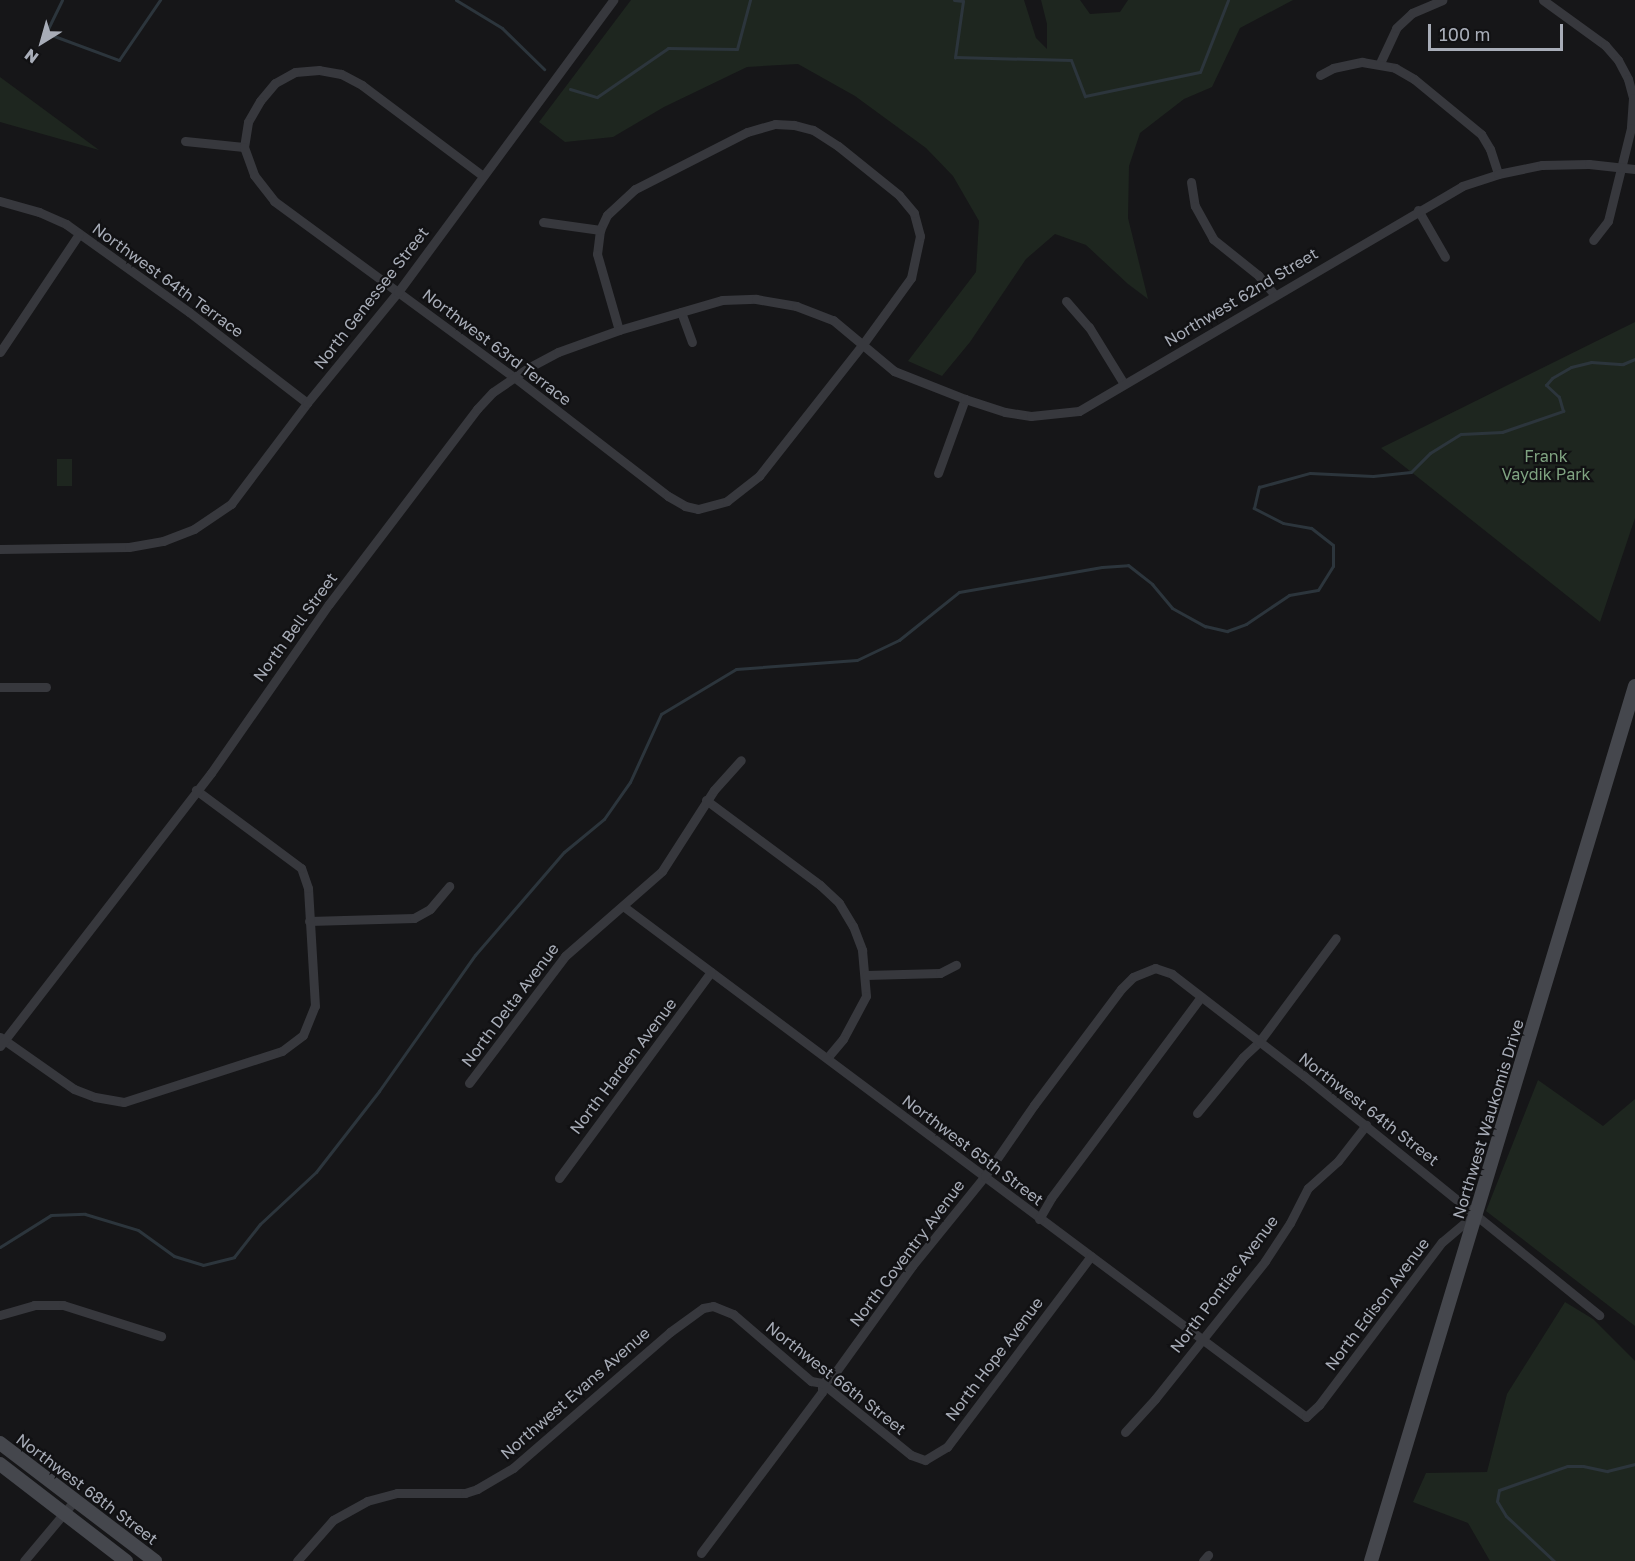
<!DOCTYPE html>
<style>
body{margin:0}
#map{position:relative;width:1635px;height:1561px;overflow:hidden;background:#161618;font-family:"Golos Text",sans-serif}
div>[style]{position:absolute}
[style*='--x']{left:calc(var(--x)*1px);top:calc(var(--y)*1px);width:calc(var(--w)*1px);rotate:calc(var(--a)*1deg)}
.green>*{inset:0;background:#1e261f;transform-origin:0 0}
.stream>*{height:3px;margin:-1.5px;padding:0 1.5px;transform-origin:1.5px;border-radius:1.5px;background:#2c353c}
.street>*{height:9px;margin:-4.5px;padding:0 4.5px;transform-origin:4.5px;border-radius:4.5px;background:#37383d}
.secondary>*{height:14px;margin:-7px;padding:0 7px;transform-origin:7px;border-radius:7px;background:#45474d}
span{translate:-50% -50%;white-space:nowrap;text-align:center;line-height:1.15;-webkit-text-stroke:4.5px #111113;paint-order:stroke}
.street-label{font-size:16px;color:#a8adb8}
.park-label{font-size:16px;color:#7fa381}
.north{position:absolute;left:12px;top:12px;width:60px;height:60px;-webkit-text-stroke:4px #111113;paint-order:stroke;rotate:217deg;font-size:16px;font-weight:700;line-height:24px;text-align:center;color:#a8adb8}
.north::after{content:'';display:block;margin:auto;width:21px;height:27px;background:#a8adb8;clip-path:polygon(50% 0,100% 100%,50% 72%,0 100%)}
.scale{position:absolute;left:1428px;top:24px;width:135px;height:27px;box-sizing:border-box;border:3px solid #a8adb8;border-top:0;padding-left:8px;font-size:18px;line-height:21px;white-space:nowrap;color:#a8adb8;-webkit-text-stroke:4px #111113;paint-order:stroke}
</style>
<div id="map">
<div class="green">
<i style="clip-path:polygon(631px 0,1024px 0,1036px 38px,1047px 49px,1047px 24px,1041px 0,1080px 0,1090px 14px,1120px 12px,1128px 0,1293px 0,1240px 28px,1212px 87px,1184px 99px,1140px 133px,1129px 166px,1128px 218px,1148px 299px,1128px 284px,1086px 245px,1055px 234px,1026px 259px,970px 342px,942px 376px,908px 361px,976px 272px,979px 221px,953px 176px,926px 148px,855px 96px,798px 64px,747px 67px,664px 107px,613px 137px,565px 142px,539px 122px)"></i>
<i style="clip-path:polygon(0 77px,99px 150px,0 122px)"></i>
<i style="clip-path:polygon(1635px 322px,1635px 518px,1600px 622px,1381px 448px)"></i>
<i style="left:57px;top:459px;width:15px;height:27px"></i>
<i style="clip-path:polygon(1538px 1080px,1603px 1126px,1635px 1099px,1635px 1326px,1486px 1211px)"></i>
<i style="clip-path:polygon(1565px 1302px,1593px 1319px,1635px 1361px,1635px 1561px,1490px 1561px,1468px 1523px,1413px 1502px,1426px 1473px,1487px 1472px,1507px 1394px)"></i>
</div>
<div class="stream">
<i style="--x:62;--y:0;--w:37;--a:116"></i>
<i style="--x:46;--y:33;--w:78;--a:20.3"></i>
<i style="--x:119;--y:60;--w:73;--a:-55.7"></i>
<i style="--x:456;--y:0;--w:54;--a:31.3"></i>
<i style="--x:502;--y:28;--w:59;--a:44.3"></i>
<i style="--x:954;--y:0;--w:9;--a:6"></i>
<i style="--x:963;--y:1;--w:57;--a:98.1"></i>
<i style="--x:955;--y:57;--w:116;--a:1.5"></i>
<i style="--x:1071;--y:60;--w:39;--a:69"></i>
<i style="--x:1085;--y:96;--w:117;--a:-11.8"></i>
<i style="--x:1200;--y:72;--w:77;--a:-68.7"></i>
<i style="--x:570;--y:89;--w:28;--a:17"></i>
<i style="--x:597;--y:97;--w:86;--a:-34.6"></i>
<i style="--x:668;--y:48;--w:69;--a:0.8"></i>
<i style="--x:737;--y:49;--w:51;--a:-75.1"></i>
<i style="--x:0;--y:1247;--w:60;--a:-32.1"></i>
<i style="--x:51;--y:1215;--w:34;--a:-2"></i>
<i style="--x:85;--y:1214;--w:55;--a:16.8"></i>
<i style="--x:138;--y:1230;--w:44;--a:35.8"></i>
<i style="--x:174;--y:1256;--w:30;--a:17"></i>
<i style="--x:203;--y:1265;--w:32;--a:-14"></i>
<i style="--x:234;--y:1257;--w:42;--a:-51.8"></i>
<i style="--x:260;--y:1224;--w:76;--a:-42.9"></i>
<i style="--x:316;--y:1172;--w:103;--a:-52.1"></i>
<i style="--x:379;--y:1091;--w:166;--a:-54.8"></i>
<i style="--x:475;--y:955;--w:136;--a:-49.2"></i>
<i style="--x:564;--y:852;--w:52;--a:-39.5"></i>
<i style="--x:604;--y:819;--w:45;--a:-54.9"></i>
<i style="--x:630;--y:782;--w:75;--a:-65.5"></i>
<i style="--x:661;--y:714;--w:87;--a:-31"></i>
<i style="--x:736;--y:669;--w:121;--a:-4.3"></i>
<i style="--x:857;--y:660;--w:47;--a:-25.5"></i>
<i style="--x:899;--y:640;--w:77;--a:-38.7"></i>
<i style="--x:959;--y:592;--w:145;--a:-9.9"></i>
<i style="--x:1102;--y:567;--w:26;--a:-4"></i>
<i style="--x:1128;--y:565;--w:31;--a:38"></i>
<i style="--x:1152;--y:584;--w:31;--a:50"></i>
<i style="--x:1172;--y:608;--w:38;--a:29"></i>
<i style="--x:1205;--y:626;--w:23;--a:13"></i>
<i style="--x:1227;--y:631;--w:20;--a:-20"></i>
<i style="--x:1246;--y:624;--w:52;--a:-34"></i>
<i style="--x:1289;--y:595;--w:29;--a:-10"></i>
<i style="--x:1318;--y:590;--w:28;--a:-58"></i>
<i style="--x:1333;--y:566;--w:21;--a:-90"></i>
<i style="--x:1333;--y:545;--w:28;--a:-142"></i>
<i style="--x:1311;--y:528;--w:28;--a:-170"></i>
<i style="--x:1283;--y:523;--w:33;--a:-153"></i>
<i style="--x:1254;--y:508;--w:22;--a:-77"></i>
<i style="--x:1259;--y:487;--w:53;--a:-15.4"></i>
<i style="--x:1310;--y:473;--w:63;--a:2.7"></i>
<i style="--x:1373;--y:476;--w:38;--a:-6"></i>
<i style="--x:1411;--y:472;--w:27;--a:-45"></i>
<i style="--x:1430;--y:453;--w:36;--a:-32"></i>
<i style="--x:1461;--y:434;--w:41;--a:-2.8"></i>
<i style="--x:1502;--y:432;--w:65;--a:-19"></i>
<i style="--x:1563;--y:411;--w:15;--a:-106"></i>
<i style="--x:1559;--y:397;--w:18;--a:-137"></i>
<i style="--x:1546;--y:385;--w:9;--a:-49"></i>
<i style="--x:1552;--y:378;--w:22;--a:-30"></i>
<i style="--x:1571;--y:367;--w:21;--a:-14"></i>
<i style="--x:1591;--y:362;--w:32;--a:4"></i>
<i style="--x:1623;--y:364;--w:13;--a:-23"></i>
<i style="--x:1554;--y:1561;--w:66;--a:-136.8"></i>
<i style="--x:1506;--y:1516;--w:17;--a:-121"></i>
<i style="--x:1497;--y:1501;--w:11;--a:-80"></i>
<i style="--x:1499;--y:1490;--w:72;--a:-19.4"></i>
<i style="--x:1567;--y:1466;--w:16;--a:0"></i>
<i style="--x:1583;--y:1466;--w:25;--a:12"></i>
<i style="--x:1607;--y:1471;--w:29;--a:-14"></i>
</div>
<div class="street">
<i style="--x:1543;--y:0;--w:77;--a:36"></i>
<i style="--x:1605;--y:45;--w:20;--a:49"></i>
<i style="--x:1618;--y:60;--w:21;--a:62"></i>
<i style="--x:1628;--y:79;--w:20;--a:75"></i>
<i style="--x:1633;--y:98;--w:30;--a:94"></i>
<i style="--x:1631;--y:128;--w:96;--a:103.9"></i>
<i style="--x:1608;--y:221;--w:24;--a:128"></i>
<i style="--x:1380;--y:63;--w:38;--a:-65"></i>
<i style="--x:1396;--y:28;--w:22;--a:-43"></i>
<i style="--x:1412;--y:13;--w:33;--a:-23"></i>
<i style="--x:1320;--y:75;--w:15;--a:-28"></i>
<i style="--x:1333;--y:68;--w:30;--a:-12"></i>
<i style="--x:1362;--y:62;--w:34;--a:10"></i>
<i style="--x:1395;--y:68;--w:22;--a:30"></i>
<i style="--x:1414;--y:79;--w:87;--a:39.4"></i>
<i style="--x:1481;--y:134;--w:17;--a:59"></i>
<i style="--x:1490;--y:149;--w:26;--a:72"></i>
<i style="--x:185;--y:141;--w:59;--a:5.8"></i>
<i style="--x:483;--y:176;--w:151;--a:-143.1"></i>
<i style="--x:362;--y:85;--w:24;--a:-152"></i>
<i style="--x:341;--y:74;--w:22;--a:-170"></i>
<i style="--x:319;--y:70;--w:24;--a:175"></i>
<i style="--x:295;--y:72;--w:23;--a:151"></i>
<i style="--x:275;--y:83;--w:23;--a:130"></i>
<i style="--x:260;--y:101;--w:24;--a:120"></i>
<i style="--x:248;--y:122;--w:25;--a:99"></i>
<i style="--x:244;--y:147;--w:30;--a:70"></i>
<i style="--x:254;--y:175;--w:33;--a:52"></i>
<i style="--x:274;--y:201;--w:298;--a:36.3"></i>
<i style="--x:514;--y:377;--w:195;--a:37.7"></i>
<i style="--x:668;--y:496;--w:20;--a:30"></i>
<i style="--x:685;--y:506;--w:13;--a:13"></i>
<i style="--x:698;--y:509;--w:30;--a:-15"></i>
<i style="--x:727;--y:501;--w:41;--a:-38"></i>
<i style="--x:759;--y:476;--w:168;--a:-51.8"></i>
<i style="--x:863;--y:344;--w:82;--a:-54"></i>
<i style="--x:911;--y:278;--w:43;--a:-77.9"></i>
<i style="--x:920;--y:236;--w:24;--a:-105"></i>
<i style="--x:914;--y:213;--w:23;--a:-130"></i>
<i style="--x:899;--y:195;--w:78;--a:-141.2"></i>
<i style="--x:838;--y:146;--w:30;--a:-147"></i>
<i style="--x:813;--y:130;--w:20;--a:-165"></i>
<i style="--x:794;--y:125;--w:19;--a:-177"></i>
<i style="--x:775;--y:124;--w:29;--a:164"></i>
<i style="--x:747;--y:132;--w:126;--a:153"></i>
<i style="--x:635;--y:189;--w:38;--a:137"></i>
<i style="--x:607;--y:215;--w:17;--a:115"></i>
<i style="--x:600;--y:230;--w:24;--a:97"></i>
<i style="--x:597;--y:254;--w:79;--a:73.9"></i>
<i style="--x:1191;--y:182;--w:24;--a:81"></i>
<i style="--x:1195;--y:206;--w:38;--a:61"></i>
<i style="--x:1213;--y:239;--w:58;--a:38.7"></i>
<i style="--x:1258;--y:275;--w:25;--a:50"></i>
<i style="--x:0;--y:201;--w:41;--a:15.8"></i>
<i style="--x:39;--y:212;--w:30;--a:24"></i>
<i style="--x:66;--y:224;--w:151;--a:35.6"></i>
<i style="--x:189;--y:312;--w:149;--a:37.6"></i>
<i style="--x:1418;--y:210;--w:54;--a:60.1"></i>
<i style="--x:543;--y:222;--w:58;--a:8"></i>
<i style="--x:1066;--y:301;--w:35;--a:49"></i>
<i style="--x:1089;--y:327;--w:67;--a:58.4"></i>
<i style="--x:681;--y:312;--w:32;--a:70"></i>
<i style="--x:0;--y:352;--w:142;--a:-56.2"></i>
<i style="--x:938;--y:473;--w:79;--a:-70"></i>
<i style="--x:0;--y:549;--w:129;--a:-0.9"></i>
<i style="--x:129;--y:547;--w:35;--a:-10"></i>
<i style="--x:163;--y:541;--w:33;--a:-21"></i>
<i style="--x:194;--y:529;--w:45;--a:-34"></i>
<i style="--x:231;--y:504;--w:126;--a:-53"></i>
<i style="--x:307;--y:403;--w:144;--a:-50.7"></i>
<i style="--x:398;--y:292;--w:363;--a:-53.6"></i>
<i style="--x:0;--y:687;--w:46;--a:0"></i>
<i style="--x:706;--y:800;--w:142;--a:36.7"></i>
<i style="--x:820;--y:885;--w:26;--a:43"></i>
<i style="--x:839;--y:903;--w:27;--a:59"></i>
<i style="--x:853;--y:926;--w:26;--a:69"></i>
<i style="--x:862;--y:950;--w:46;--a:85"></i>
<i style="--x:866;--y:996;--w:49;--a:118.1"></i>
<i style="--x:843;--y:1039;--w:25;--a:130"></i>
<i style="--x:623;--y:906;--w:853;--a:36.8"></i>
<i style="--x:1306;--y:1417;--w:18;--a:-43"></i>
<i style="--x:1319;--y:1405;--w:204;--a:-53"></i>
<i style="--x:1442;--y:1242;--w:42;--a:-40.2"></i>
<i style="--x:309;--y:921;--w:105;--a:-1.6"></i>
<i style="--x:414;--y:918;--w:18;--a:-29"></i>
<i style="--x:430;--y:909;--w:30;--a:-50"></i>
<i style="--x:866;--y:975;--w:74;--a:-1.5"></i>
<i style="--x:940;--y:973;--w:18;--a:-27"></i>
<i style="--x:0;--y:1037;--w:90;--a:35.1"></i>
<i style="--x:74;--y:1089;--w:22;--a:21"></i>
<i style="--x:95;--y:1097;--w:29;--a:10"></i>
<i style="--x:124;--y:1102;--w:166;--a:-17.9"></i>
<i style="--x:282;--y:1051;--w:26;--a:-37"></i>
<i style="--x:303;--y:1035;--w:31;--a:-68"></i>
<i style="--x:315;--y:1006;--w:118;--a:-93.4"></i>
<i style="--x:308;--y:888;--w:21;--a:-109"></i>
<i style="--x:301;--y:868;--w:131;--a:-143.4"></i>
<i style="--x:0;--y:1046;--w:345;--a:-52.3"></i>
<i style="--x:211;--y:773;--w:206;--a:-55.1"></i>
<i style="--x:329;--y:604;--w:245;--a:-52.8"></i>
<i style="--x:477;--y:409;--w:23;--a:-47"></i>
<i style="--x:493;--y:392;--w:42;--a:-34.4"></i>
<i style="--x:528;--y:368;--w:34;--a:-28"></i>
<i style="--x:558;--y:352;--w:65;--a:-19.8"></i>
<i style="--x:619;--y:330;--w:107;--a:-16.2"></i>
<i style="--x:722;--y:300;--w:34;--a:-2"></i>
<i style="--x:756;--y:299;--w:41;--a:9.9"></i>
<i style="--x:796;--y:306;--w:40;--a:21"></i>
<i style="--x:833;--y:320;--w:80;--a:39.9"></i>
<i style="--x:894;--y:371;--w:76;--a:21.5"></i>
<i style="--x:965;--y:399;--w:42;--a:18"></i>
<i style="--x:1005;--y:412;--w:26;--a:9"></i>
<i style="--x:1031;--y:416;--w:48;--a:-5.9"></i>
<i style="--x:1079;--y:411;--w:444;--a:-30.4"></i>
<i style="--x:1462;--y:186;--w:38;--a:-18"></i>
<i style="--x:1498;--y:174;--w:45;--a:-11.6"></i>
<i style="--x:1542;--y:165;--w:47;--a:-1.2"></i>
<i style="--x:1589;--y:164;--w:46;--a:6.2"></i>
<i style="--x:469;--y:1083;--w:159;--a:-52.9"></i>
<i style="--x:565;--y:956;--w:129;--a:-41.2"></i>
<i style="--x:662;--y:871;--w:96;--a:-57.3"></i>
<i style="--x:714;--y:790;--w:40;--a:-48"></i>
<i style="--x:1197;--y:1113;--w:72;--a:-50.6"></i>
<i style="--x:1243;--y:1057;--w:22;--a:-43"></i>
<i style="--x:1259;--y:1042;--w:129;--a:-53.5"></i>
<i style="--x:559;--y:1178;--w:256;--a:-53.6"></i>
<i style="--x:1039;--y:1219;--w:24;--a:-60"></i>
<i style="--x:1051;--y:1198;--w:251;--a:-53.3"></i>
<i style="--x:0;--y:1315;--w:35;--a:-16"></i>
<i style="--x:34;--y:1305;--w:29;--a:0"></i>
<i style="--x:63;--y:1305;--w:103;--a:17.6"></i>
<i style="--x:1125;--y:1432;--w:45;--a:-47.7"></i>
<i style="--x:1155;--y:1399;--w:176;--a:-51.4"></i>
<i style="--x:1265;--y:1261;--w:45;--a:-56.7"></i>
<i style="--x:1290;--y:1223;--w:39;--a:-63"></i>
<i style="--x:1308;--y:1188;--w:40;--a:-42"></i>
<i style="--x:1338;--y:1161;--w:46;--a:-52.1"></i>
<i style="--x:701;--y:1553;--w:201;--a:-53.1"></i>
<i style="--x:822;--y:1392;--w:9;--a:-90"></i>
<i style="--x:822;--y:1383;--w:12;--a:-31"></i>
<i style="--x:832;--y:1377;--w:137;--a:-54.2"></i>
<i style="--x:912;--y:1266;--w:116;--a:-51"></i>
<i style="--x:985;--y:1176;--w:86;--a:-55.4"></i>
<i style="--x:1034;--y:1105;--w:145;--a:-53.1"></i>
<i style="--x:1121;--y:989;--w:17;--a:-45"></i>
<i style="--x:1133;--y:977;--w:24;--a:-22"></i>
<i style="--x:1155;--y:968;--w:18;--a:19"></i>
<i style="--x:1172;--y:974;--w:167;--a:37.7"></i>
<i style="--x:1304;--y:1076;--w:380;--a:39"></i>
<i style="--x:24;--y:1561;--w:80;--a:-50.1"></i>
<i style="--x:297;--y:1561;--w:55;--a:-48.7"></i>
<i style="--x:333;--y:1520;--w:39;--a:-29"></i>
<i style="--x:367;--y:1501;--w:31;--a:-15"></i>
<i style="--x:397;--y:1493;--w:68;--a:0"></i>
<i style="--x:465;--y:1493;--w:13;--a:-18"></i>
<i style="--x:477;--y:1489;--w:42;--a:-30.3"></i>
<i style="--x:513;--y:1468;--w:208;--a:-40.9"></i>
<i style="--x:670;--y:1332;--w:41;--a:-36"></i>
<i style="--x:703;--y:1308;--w:10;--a:-11"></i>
<i style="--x:713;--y:1306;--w:22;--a:22"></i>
<i style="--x:733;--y:1314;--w:103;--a:40.7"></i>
<i style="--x:811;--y:1381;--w:11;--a:10"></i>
<i style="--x:822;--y:1383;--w:114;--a:39"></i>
<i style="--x:911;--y:1455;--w:15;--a:20"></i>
<i style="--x:925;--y:1460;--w:26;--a:-31"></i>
<i style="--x:947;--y:1447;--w:239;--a:-53"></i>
<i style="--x:1203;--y:1561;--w:8;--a:-50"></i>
</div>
<div class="secondary">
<i style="--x:0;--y:1443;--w:195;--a:37.3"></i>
<i style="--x:0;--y:1464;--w:159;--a:37.6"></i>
<i style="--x:1371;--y:1561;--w:914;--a:-73.21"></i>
</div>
<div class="street-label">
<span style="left:168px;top:280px;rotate:36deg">Northwest 64th Terrace</span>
<span style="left:1241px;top:297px;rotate:-31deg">Northwest 62nd Street</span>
<span style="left:371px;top:298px;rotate:-52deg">North Genessee Street</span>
<span style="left:497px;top:347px;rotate:37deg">Northwest 63rd Terrace</span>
<span style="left:295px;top:627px;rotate:-54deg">North Bell Street</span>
<span style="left:510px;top:1005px;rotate:-53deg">North Delta Avenue</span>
<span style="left:623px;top:1066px;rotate:-53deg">North Harden Avenue</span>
<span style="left:1369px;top:1109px;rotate:38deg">Northwest 64th Street</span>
<span style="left:1488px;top:1119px;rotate:-73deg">Northwest Waukomis Drive</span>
<span style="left:973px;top:1150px;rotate:37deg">Northwest 65th Street</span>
<span style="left:907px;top:1253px;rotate:-53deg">North Coventry Avenue</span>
<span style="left:1224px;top:1284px;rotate:-53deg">North Pontiac Avenue</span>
<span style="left:1377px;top:1304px;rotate:-53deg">North Edison Avenue</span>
<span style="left:994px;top:1359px;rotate:-53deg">North Hope Avenue</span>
<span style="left:836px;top:1378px;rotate:38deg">Northwest 66th Street</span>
<span style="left:575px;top:1393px;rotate:-41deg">Northwest Evans Avenue</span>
<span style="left:87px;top:1489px;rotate:37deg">Northwest 68th Street</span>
</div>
<div class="park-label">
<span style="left:1546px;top:465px">Frank<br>Vaydik Park</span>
</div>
<div class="north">N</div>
<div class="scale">100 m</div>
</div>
